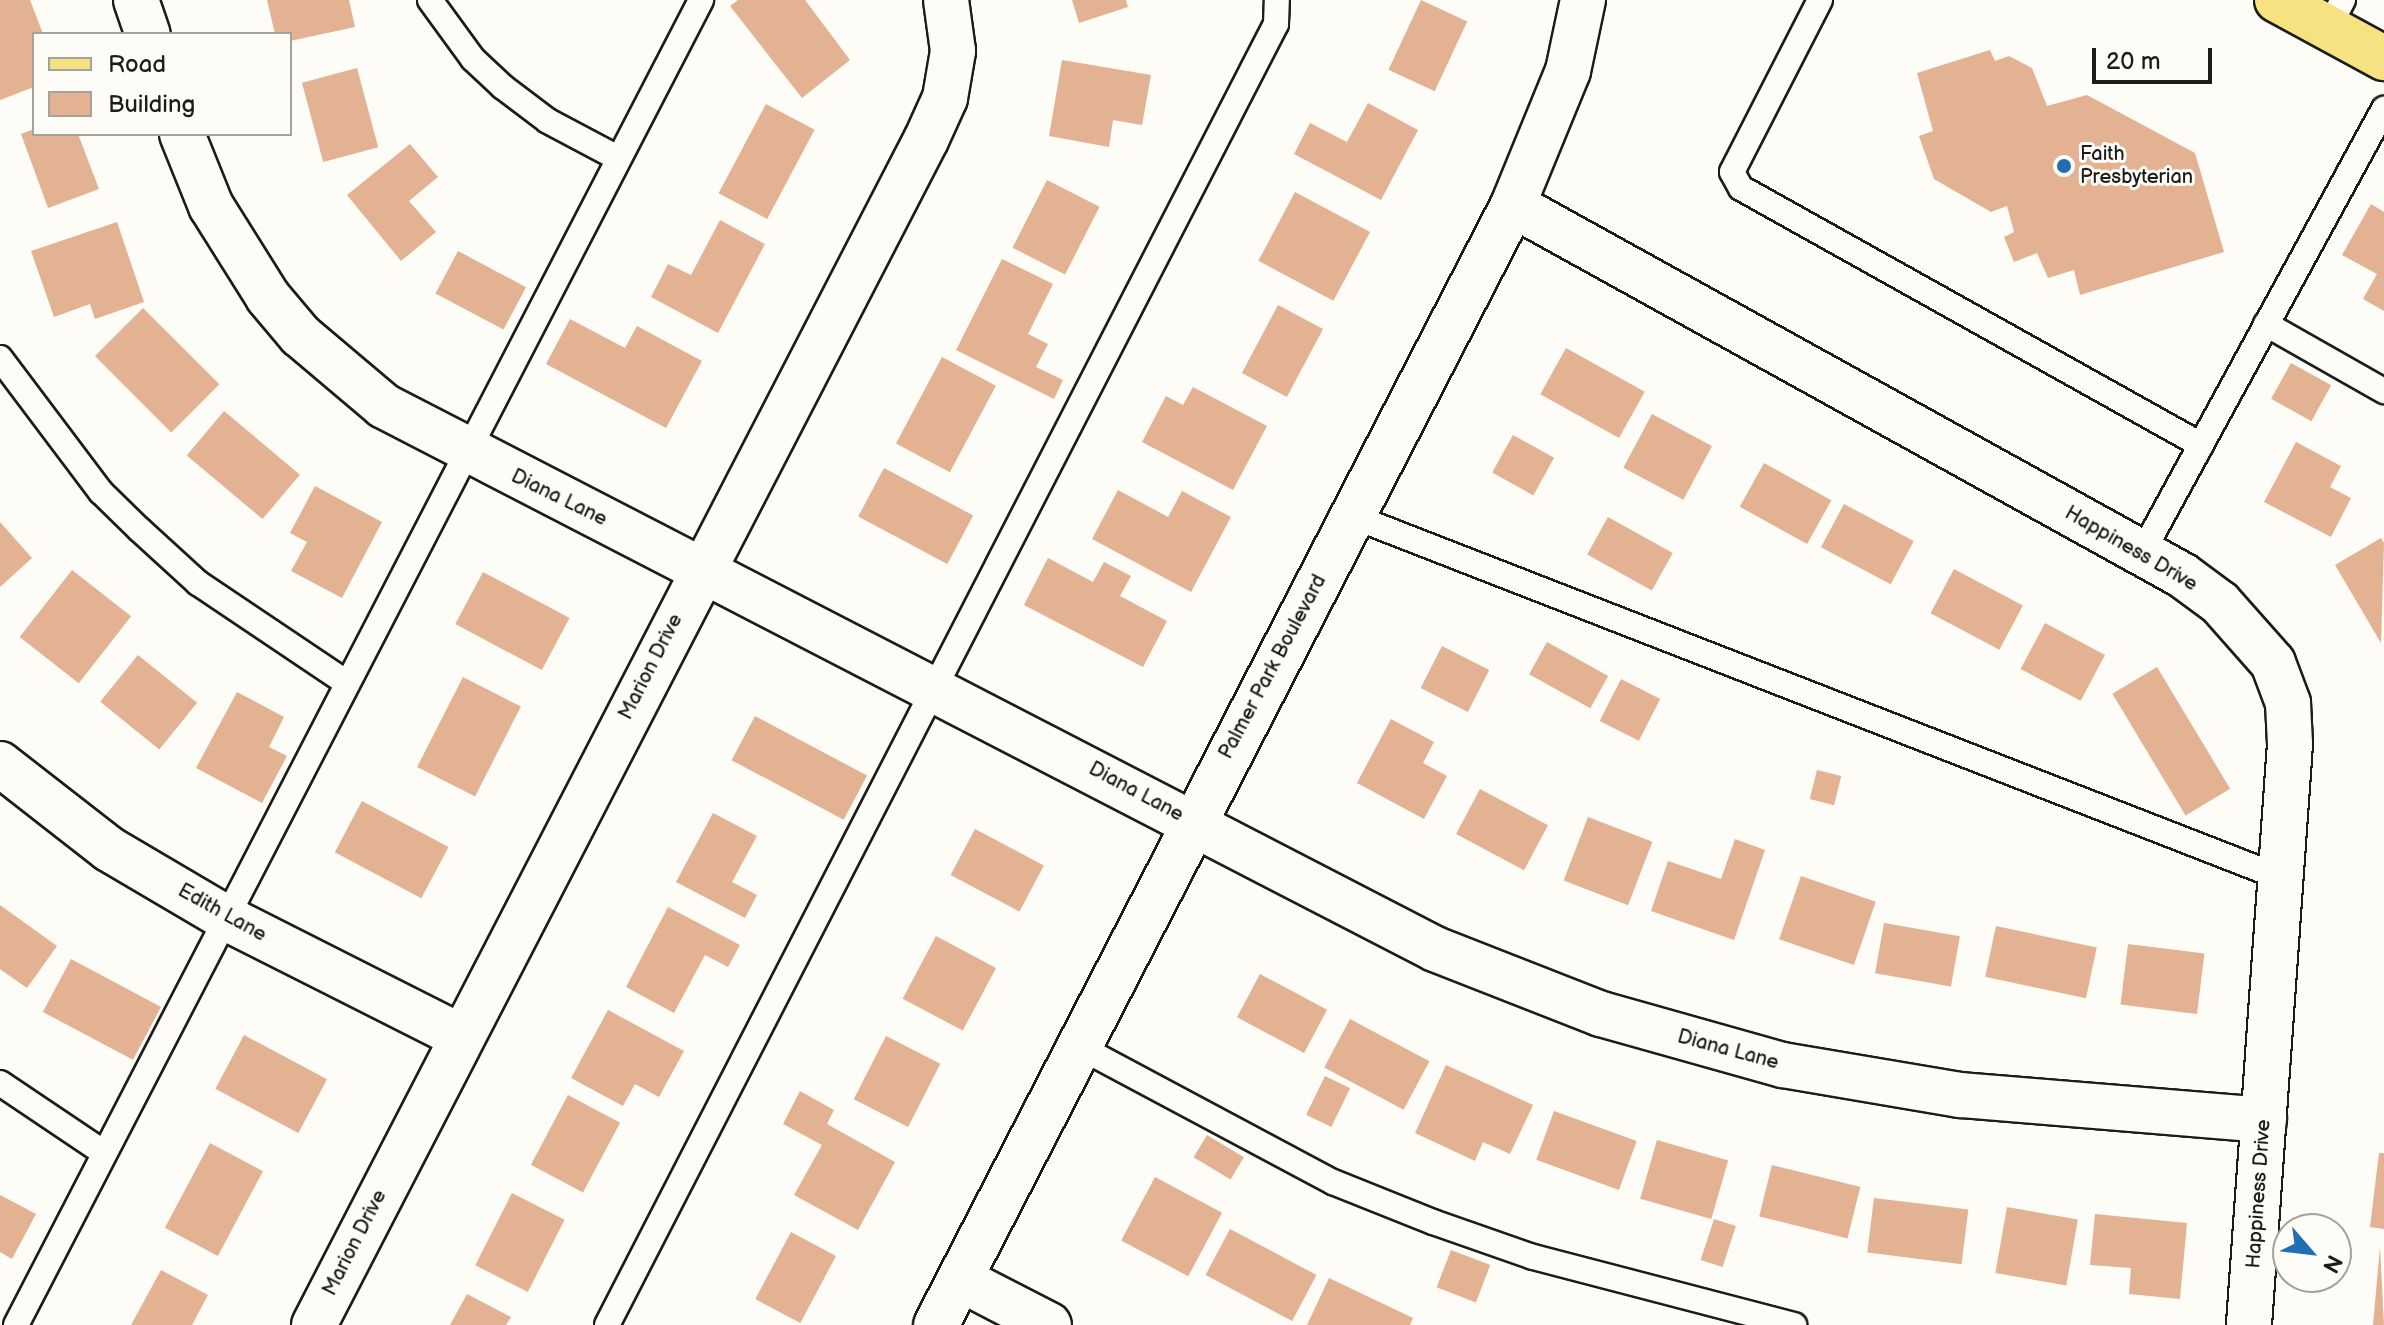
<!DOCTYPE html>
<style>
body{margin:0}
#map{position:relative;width:2384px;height:1325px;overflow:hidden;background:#fdfcf7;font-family:"Balsamiq Sans",sans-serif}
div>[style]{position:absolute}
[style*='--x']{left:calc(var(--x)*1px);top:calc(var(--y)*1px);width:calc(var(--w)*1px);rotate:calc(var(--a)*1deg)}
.building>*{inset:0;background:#e2b293;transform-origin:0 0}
.roads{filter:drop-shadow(2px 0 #1c1c1c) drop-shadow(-2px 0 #1c1c1c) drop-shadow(0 2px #1c1c1c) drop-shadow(0 -2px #1c1c1c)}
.lane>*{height:24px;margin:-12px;padding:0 12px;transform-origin:12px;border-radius:12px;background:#fdfcf7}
.street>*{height:44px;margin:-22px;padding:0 22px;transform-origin:22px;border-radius:22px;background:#fdfcf7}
.secondary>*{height:44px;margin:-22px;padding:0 22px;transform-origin:22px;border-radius:22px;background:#fdfcf7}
.primary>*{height:44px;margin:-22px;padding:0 22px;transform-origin:22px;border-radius:22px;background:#f6e281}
.dots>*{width:22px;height:22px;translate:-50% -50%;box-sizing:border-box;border:4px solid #fdfcf7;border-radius:50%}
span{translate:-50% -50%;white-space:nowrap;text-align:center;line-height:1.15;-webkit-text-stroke:6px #fdfcf7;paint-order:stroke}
.poi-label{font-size:20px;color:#1c1c1c}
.left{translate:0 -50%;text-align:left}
.street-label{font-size:20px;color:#1c1c1c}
.legend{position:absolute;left:32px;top:32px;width:260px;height:104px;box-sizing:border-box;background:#fdfcf7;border:2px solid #a3a29f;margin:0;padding:10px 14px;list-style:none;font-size:24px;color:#1c1c1c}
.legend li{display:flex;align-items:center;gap:16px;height:40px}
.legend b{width:40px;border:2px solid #a3a29f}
.north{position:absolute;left:2272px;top:1213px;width:80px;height:80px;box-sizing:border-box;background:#fdfcf7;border:2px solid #a3a29f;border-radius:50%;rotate:118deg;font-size:22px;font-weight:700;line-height:32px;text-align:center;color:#1c1c1c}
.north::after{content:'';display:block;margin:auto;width:28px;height:36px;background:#1f6fb2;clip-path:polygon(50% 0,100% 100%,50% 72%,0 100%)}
.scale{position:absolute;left:2092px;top:48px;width:120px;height:36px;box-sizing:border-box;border:4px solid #1c1c1c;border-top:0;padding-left:10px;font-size:24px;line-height:28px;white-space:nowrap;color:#1c1c1c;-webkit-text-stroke:6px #fdfcf7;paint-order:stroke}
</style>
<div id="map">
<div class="building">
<i style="clip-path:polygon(0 0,30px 0,43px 34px,34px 34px,34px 87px,0 100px)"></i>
<i style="clip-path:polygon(267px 0,349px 0,355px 27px,290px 41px,290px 34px,275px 34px)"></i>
<i style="clip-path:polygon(738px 0,805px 0,850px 60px,802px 98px,730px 6px)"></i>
<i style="clip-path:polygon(1072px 0,1126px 0,1128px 7px,1079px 23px)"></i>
<i style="left:1421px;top:0;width:51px;height:77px;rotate:25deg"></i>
<i style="clip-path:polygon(1990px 50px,1995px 61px,2009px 56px,2032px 68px,2047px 106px,2087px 95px,2195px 153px,2224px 252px,2080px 295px,2074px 270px,2048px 278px,2037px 253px,2014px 262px,2004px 237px,2014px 232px,2007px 206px,1991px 212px,1934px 179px,1919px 136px,1933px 131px,1917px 73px)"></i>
<i style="clip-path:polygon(1062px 60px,1151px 75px,1142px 125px,1113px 120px,1109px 147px,1049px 136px)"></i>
<i style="left:357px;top:68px;width:82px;height:57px;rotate:75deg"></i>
<i style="clip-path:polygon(1368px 103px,1418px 130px,1381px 200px,1294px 154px,1310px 123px,1347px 142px)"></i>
<i style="left:766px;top:104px;width:55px;height:101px;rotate:28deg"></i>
<i style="clip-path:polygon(34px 129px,78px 134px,99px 189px,48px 208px,21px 134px)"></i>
<i style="clip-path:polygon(410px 144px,438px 177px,409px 201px,436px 232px,401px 261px,347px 195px)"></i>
<i style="left:1047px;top:180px;width:59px;height:76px;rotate:27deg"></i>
<i style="left:1295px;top:192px;width:85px;height:78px;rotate:28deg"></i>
<i style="clip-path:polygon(2371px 204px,2384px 212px,2384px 311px,2363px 299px,2377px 274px,2342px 255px)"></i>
<i style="clip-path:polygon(720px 220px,765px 244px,718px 333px,651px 297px,668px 264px,691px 275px)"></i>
<i style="clip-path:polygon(117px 222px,144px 302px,95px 319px,90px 304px,54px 317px,31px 251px)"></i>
<i style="left:458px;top:251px;width:77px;height:48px;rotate:28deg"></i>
<i style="clip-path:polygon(1002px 259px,1053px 284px,1028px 334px,1048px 344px,1036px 367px,1063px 380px,1054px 399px,956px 350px)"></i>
<i style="left:1278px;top:305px;width:51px;height:77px;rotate:28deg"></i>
<i style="left:143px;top:308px;width:108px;height:68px;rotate:45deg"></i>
<i style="clip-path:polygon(570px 319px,625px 348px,637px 326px,702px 361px,666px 428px,546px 364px)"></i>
<i style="left:1566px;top:348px;width:90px;height:53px;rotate:29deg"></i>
<i style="left:942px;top:357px;width:61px;height:98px;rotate:28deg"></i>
<i style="left:2291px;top:363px;width:46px;height:41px;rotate:29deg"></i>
<i style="clip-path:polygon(1193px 387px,1267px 426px,1233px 490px,1142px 442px,1166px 396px,1183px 405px)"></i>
<i style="left:224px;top:411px;width:99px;height:58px;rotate:40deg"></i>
<i style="left:1652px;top:414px;width:68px;height:61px;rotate:28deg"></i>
<i style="left:1513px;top:435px;width:47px;height:43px;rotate:29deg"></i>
<i style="clip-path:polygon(2296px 442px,2341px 466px,2330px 487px,2351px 498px,2331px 537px,2264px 502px)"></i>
<i style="left:1764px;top:463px;width:77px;height:50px;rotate:29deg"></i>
<i style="left:884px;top:468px;width:101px;height:55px;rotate:28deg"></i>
<i style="clip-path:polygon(315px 486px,382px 522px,342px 598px,291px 571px,307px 542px,290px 533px)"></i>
<i style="clip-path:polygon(1118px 490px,1168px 517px,1182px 491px,1231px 517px,1191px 592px,1092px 539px)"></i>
<i style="left:1844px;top:504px;width:79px;height:49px;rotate:28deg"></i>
<i style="left:1608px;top:517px;width:74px;height:43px;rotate:29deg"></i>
<i style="clip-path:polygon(0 522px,32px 558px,0 587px)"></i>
<i style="clip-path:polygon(2381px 538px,2384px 543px,2381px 643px,2335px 565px)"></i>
<i style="clip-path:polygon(1048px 558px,1093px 582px,1104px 562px,1131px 576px,1120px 596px,1167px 621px,1143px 667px,1024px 605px)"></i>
<i style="left:1954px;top:569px;width:78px;height:50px;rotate:28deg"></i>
<i style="left:72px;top:570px;width:75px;height:85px;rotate:38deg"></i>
<i style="left:483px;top:572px;width:98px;height:59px;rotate:28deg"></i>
<i style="left:2045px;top:623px;width:68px;height:52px;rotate:28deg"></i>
<i style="left:1547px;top:642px;width:70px;height:37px;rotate:29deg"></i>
<i style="left:1442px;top:646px;width:53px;height:47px;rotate:27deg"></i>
<i style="left:138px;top:655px;width:76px;height:60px;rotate:39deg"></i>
<i style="left:2157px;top:667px;width:142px;height:52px;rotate:59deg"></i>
<i style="left:463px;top:677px;width:65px;height:101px;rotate:27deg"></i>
<i style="left:1621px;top:679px;width:44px;height:47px;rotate:27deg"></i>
<i style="clip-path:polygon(237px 692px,284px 717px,269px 747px,287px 756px,262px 803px,196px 768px)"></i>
<i style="left:755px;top:716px;width:127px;height:50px;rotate:28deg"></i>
<i style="clip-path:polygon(1391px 719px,1434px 742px,1423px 763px,1447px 776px,1424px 819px,1357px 783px)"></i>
<i style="left:1817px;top:770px;width:25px;height:30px;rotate:14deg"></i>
<i style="left:1480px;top:789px;width:77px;height:51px;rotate:28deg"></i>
<i style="left:362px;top:801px;width:98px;height:58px;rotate:28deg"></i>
<i style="clip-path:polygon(713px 813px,757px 836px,732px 882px,757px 895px,745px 918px,676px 882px)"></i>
<i style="left:1588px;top:817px;width:69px;height:68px;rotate:21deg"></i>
<i style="left:975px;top:829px;width:78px;height:52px;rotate:28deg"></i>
<i style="clip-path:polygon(1735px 839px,1765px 850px,1734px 940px,1651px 911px,1668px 861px,1721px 879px)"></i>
<i style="left:1801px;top:876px;width:79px;height:67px;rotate:19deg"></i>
<i style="clip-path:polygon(0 905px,57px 946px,27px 988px,0 969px)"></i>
<i style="clip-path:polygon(668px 907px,740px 945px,728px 967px,705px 955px,674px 1013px,626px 987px)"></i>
<i style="left:1884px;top:923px;width:77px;height:51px;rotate:10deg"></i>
<i style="left:1996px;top:926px;width:103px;height:52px;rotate:12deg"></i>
<i style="left:936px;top:936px;width:68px;height:71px;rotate:28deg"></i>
<i style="left:2128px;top:944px;width:77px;height:61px;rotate:7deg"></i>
<i style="left:71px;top:959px;width:102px;height:60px;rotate:28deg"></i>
<i style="left:1260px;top:974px;width:76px;height:49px;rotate:28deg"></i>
<i style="clip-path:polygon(608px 1010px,684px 1051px,659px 1097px,635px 1084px,623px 1106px,571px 1078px)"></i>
<i style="left:1350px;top:1019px;width:90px;height:55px;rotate:28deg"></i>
<i style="left:244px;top:1035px;width:94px;height:61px;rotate:28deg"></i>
<i style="left:886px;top:1036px;width:61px;height:71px;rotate:27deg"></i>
<i style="clip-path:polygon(1446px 1065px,1533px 1105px,1510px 1154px,1483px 1142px,1475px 1161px,1415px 1133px)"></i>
<i style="left:1325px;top:1076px;width:28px;height:43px;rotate:26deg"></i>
<i style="clip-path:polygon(800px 1091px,834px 1110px,827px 1124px,895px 1162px,858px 1230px,794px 1195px,822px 1145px,783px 1124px)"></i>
<i style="left:568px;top:1095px;width:59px;height:79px;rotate:28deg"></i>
<i style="left:1554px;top:1111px;width:88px;height:52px;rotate:20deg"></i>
<i style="left:1207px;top:1135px;width:43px;height:26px;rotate:31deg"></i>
<i style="left:1657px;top:1140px;width:74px;height:61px;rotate:16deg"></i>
<i style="left:210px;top:1143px;width:60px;height:96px;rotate:28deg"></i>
<i style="clip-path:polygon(2379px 1153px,2384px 1153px,2384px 1229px,2370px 1227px)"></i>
<i style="left:1772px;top:1165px;width:91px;height:53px;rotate:14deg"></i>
<i style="left:1155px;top:1177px;width:76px;height:72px;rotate:28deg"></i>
<i style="left:512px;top:1193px;width:59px;height:81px;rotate:27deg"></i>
<i style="clip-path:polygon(0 1195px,36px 1214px,12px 1259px,0 1252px)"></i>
<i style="left:1874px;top:1198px;width:95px;height:55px;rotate:7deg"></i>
<i style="left:2007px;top:1207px;width:72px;height:67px;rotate:10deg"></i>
<i style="clip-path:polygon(2095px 1214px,2187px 1223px,2180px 1299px,2129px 1294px,2131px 1268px,2090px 1265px)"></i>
<i style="left:1714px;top:1219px;width:23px;height:43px;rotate:18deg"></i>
<i style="left:1230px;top:1229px;width:98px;height:52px;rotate:28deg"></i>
<i style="left:791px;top:1232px;width:51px;height:76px;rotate:28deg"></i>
<i style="clip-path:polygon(2380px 1247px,2384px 1325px,2373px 1325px)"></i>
<i style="left:1451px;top:1250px;width:42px;height:40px;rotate:21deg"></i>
<i style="clip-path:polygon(161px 1270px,208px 1295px,192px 1325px,131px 1325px)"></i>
<i style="clip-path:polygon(1329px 1278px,1413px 1318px,1410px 1325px,1307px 1325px)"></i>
<i style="clip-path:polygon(467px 1294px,511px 1317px,506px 1325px,450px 1325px)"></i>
</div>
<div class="roads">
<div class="lane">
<i style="--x:430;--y:0;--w:73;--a:53.9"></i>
<i style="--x:473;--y:59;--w:41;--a:43"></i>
<i style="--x:503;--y:87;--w:56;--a:37.1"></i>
<i style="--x:548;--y:121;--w:79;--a:27.9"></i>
<i style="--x:1820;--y:0;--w:193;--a:117.1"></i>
<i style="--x:1732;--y:172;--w:18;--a:61"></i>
<i style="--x:1741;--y:188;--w:527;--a:29.19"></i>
<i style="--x:2328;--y:28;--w:32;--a:-62"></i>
<i style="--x:2266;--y:324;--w:136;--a:29.6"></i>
<i style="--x:0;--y:358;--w:168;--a:53"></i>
<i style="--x:101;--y:492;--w:54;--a:44.3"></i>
<i style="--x:140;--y:530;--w:79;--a:42.4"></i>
<i style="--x:198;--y:583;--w:179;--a:33.9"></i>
<i style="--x:1352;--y:516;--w:998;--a:21.27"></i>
<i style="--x:2142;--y:553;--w:506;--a:-61.41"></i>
<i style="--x:1078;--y:1046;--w:289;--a:28.1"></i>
<i style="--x:1333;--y:1182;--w:108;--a:21.8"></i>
<i style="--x:1433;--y:1222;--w:106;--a:19.3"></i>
<i style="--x:1533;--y:1257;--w:270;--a:14.6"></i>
<i style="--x:0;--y:1083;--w:125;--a:33.9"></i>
<i style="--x:16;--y:1325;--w:1492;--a:-62.66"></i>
<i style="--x:607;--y:1325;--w:1463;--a:-62.79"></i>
<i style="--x:1276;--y:24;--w:24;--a:-88"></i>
</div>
<div class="street">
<i style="--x:136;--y:0;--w:36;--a:71"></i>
<i style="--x:182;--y:134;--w:78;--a:68.1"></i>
<i style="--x:211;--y:206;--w:107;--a:57.9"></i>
<i style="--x:268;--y:297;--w:50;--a:49.9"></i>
<i style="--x:300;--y:335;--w:110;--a:40.2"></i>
<i style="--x:384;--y:406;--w:1183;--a:27.32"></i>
<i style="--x:1435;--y:949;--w:178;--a:21.4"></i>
<i style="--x:1601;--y:1014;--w:189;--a:15.7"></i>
<i style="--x:1783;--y:1065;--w:180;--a:9.6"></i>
<i style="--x:1960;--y:1095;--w:305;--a:4.7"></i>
<i style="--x:1513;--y:205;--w:765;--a:28.95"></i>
<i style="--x:2182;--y:575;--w:47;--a:36.4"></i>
<i style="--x:2220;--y:603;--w:80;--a:48.5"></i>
<i style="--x:2273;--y:663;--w:43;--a:69.4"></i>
<i style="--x:2288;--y:703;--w:41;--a:87.2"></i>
<i style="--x:2290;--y:744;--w:582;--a:94.04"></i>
<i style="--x:0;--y:764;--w:138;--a:37.9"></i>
<i style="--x:109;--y:849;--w:136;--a:30.5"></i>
<i style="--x:226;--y:918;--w:262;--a:26.8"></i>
<i style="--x:960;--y:1279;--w:100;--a:27.3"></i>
<i style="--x:314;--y:1325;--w:1334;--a:-62.69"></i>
<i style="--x:926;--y:140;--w:46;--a:-65.7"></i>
<i style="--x:945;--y:98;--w:48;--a:-80.3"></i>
<i style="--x:953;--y:51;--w:51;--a:-97.8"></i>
</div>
<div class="secondary">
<i style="--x:936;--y:1325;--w:1260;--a:-62.74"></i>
<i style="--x:1513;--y:205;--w:145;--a:-67.7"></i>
<i style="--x:1568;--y:71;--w:73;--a:-78.1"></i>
</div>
<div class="primary">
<i style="--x:2277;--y:0;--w:122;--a:28.5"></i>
</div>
</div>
<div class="dots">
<i style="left:2064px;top:166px;background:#1f6fb2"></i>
</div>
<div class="poi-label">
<span class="left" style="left:2080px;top:166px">Faith<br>Presbyterian</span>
</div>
<div class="street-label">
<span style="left:559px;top:498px;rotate:26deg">Diana Lane</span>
<span style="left:2131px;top:549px;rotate:30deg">Happiness Drive</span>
<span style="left:651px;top:667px;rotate:-63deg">Marion Drive</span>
<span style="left:1273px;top:667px;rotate:-62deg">Palmer Park Boulevard</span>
<span style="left:1136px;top:792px;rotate:28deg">Diana Lane</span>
<span style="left:222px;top:913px;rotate:29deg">Edith Lane</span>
<span style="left:1728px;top:1050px;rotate:15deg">Diana Lane</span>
<span style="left:2259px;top:1194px;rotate:-86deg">Happiness Drive</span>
<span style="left:355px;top:1243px;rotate:-63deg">Marion Drive</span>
</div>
<ul class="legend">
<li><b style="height:10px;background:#f6e281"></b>Road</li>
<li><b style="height:22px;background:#e2b293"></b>Building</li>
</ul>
<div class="north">N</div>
<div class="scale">20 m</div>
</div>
